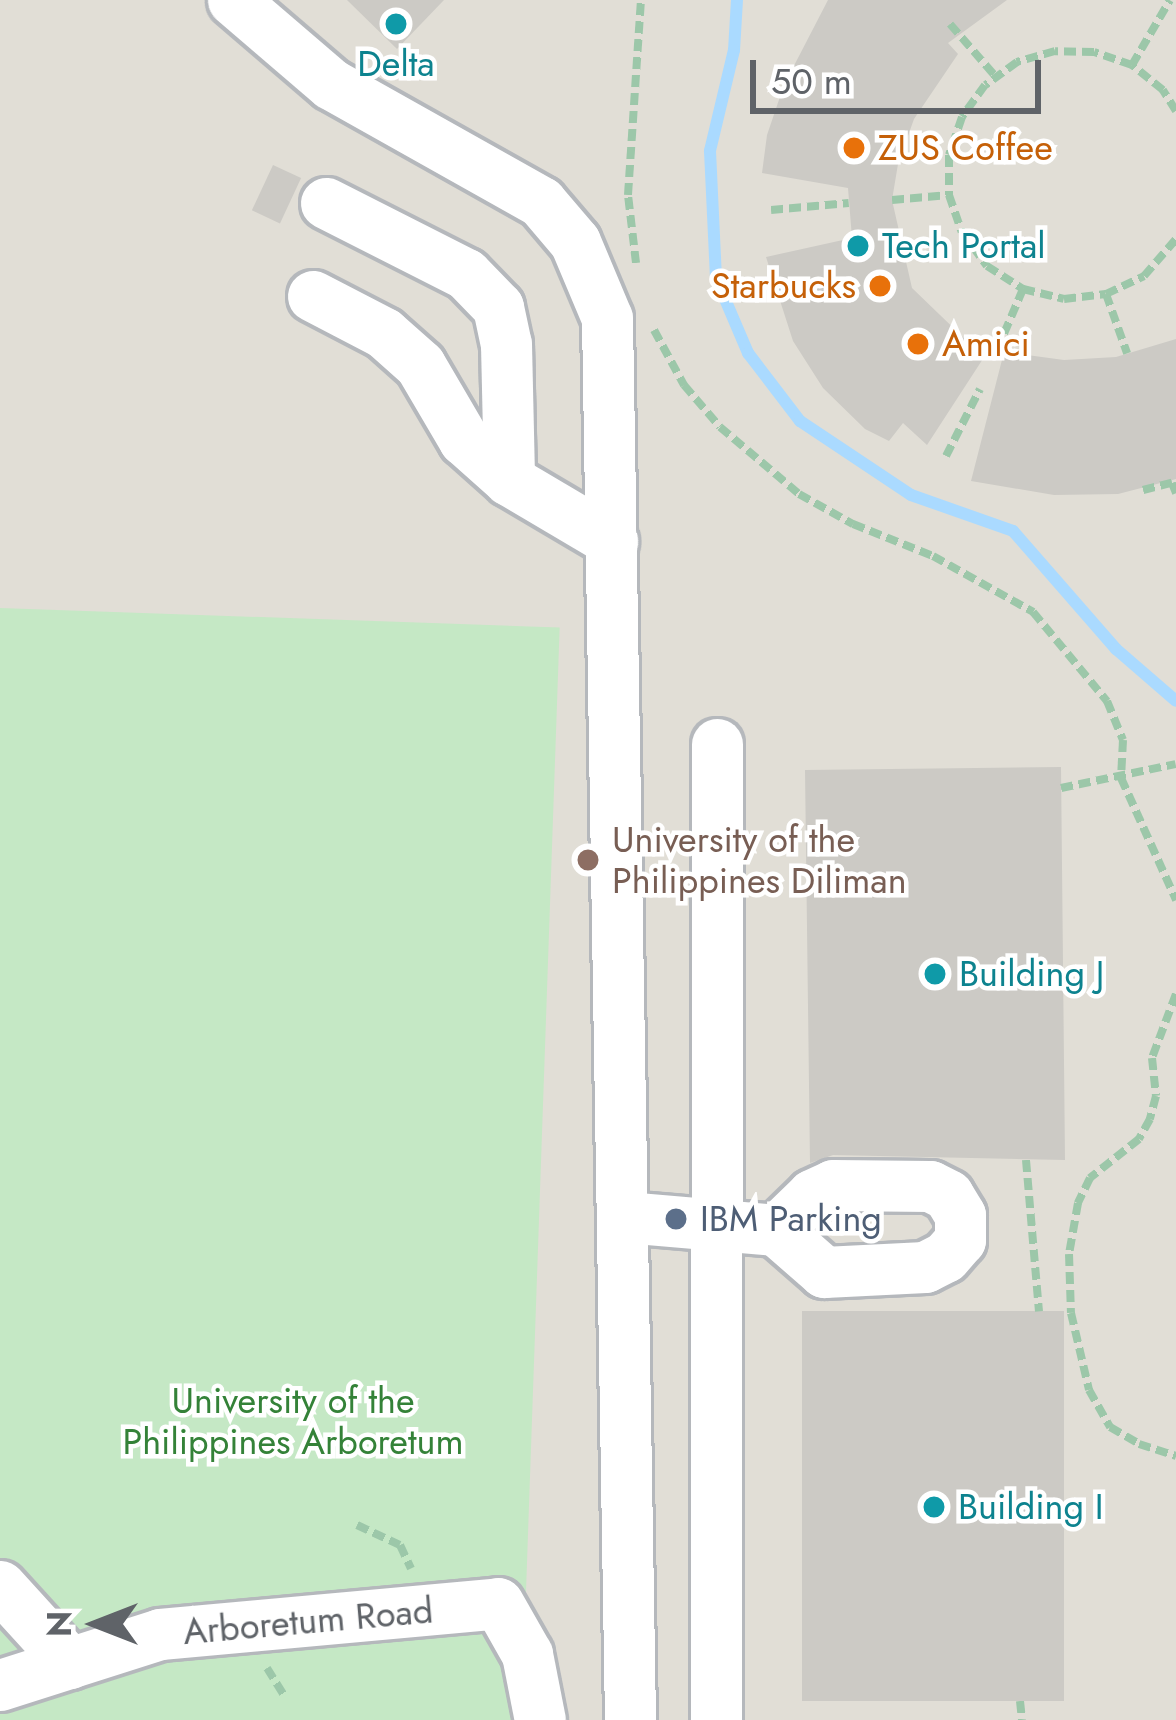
<!DOCTYPE html>
<style>
body{margin:0}
#map{position:relative;width:1176px;height:1720px;overflow:hidden;background:#f1efe8;font-family:Jost,sans-serif}
div>[style]{position:absolute}
[style*='--x']{left:calc(var(--x)*1px);top:calc(var(--y)*1px);width:calc(var(--w)*1px);rotate:calc(var(--a)*1deg)}
.education>*{inset:0;background:#e1ded6;transform-origin:0 0}
.green>*{inset:0;background:#c5e8c5;transform-origin:0 0}
.stream>*{height:12px;margin:-6px;padding:0 6px;transform-origin:6px;border-radius:6px;background:#aadaff}
.building>*{inset:0;background:#cccac5;transform-origin:0 0}
.path>*{height:8px;margin-top:-4px;transform-origin:0;background:repeating-linear-gradient(90deg,#9cc7a9 0 12px,transparent 0 18px)}
.roads{filter:drop-shadow(3px 0 #b5b8bc) drop-shadow(-3px 0 #b5b8bc) drop-shadow(0 3px #b5b8bc) drop-shadow(0 -3px #b5b8bc)}
.minor>*{height:51px;margin:-25.5px;padding:0 25.5px;transform-origin:25.5px;border-radius:25.5px;background:#fff}
.dots>*{width:33px;height:33px;translate:-50% -50%;box-sizing:border-box;border:6px solid #fff;border-radius:50%}
span{translate:-50% -50%;white-space:nowrap;text-align:center;line-height:1.15;-webkit-text-stroke:9px #fff;paint-order:stroke}
.culture-label{font-size:36px;color:#0d838f}
.left{translate:0 -50%;text-align:left}
.food-label{font-size:36px;color:#c56008}
.right{translate:-100% -50%;text-align:right}
.education-label{font-size:36px;color:#785e54}
.service-label{font-size:36px;color:#4e5e75}
.park-label{font-size:36px;color:#348238}
.street-label{font-size:36px;color:#5f6368}
.north{position:absolute;left:36px;top:1564px;width:120px;height:120px;-webkit-text-stroke:9px #fff;paint-order:stroke;rotate:270deg;font-size:33px;font-weight:700;line-height:48px;text-align:center;color:#5f6368}
.north::after{content:'';display:block;margin:auto;width:42px;height:54px;background:#5f6368;clip-path:polygon(50% 0,100% 100%,50% 72%,0 100%)}
.scale{position:absolute;left:750px;top:60px;width:291px;height:54px;box-sizing:border-box;border:6px solid #5f6368;border-top:0;padding-left:15px;font-size:36px;line-height:42px;white-space:nowrap;color:#5f6368;-webkit-text-stroke:9px #fff;paint-order:stroke}
</style>
<div id="map">
<div class="education">
<i style="left:0;top:0;width:1176px;height:1720px"></i>
</div>
<div class="green">
<i style="left:0;top:608px;width:560px;height:1112px;rotate:2deg"></i>
</div>
<div class="stream">
<i style="--x:737;--y:0;--w:50;--a:93.4"></i>
<i style="--x:734;--y:50;--w:104;--a:103.4"></i>
<i style="--x:710;--y:151;--w:127;--a:87.3"></i>
<i style="--x:716;--y:278;--w:82;--a:66.9"></i>
<i style="--x:748;--y:353;--w:86;--a:52.6"></i>
<i style="--x:800;--y:421;--w:133;--a:33.7"></i>
<i style="--x:911;--y:495;--w:108;--a:19.4"></i>
<i style="--x:1013;--y:531;--w:157;--a:48.9"></i>
<i style="--x:1116;--y:649;--w:79;--a:40.9"></i>
</div>
<div class="building">
<i style="clip-path:polygon(347px 0,444px 0,397px 49px)"></i>
<i style="clip-path:polygon(828px 0,1007px 0,948px 43px,958px 54px,914px 119px,898px 164px,892px 200px,912px 288px,967px 341px,990px 348px,927px 445px,903px 423px,889px 441px,865px 429px,823px 388px,793px 341px,766px 257px,852px 238px,848px 188px,762px 173px,767px 135px,784px 85px)"></i>
<i style="left:273px;top:165px;width:31px;height:50px;rotate:25deg"></i>
<i style="clip-path:polygon(1176px 339px,1176px 479px,1118px 494px,1054px 495px,971px 481px,1004px 352px,1064px 360px,1116px 357px)"></i>
<i style="clip-path:polygon(1061px 767px,1065px 1160px,833px 1155px,810px 1163px,805px 770px)"></i>
<i style="left:1064px;top:1311px;width:390px;height:262px;rotate:90deg"></i>
</div>
<div class="path">
<i style="--x:950;--y:24;--w:70;--a:49"></i>
<i style="--x:1132;--y:65;--w:75;--a:-59.7"></i>
<i style="--x:1176;--y:111;--w:25;--a:-122"></i>
<i style="--x:1163;--y:90;--w:40;--a:-141"></i>
<i style="--x:1132;--y:65;--w:40;--a:-161.1"></i>
<i style="--x:1094;--y:52;--w:39;--a:-179"></i>
<i style="--x:1055;--y:51;--w:40;--a:164"></i>
<i style="--x:1017;--y:62;--w:39;--a:144"></i>
<i style="--x:985;--y:85;--w:39;--a:126"></i>
<i style="--x:962;--y:117;--w:40;--a:108.9"></i>
<i style="--x:949;--y:155;--w:40;--a:90"></i>
<i style="--x:949;--y:195;--w:39;--a:71"></i>
<i style="--x:962;--y:232;--w:42;--a:53.7"></i>
<i style="--x:987;--y:266;--w:43;--a:32.6"></i>
<i style="--x:1023;--y:289;--w:42;--a:13.7"></i>
<i style="--x:1064;--y:299;--w:42;--a:-6.8"></i>
<i style="--x:1106;--y:294;--w:42;--a:-25.3"></i>
<i style="--x:1144;--y:276;--w:49;--a:-49.1"></i>
<i style="--x:892;--y:200;--w:57;--a:-5"></i>
<i style="--x:771;--y:210;--w:78;--a:-5.1"></i>
<i style="--x:636;--y:263;--w:68;--a:-96.7"></i>
<i style="--x:628;--y:195;--w:195;--a:-86.2"></i>
<i style="--x:1106;--y:294;--w:63;--a:70.4"></i>
<i style="--x:654;--y:330;--w:63;--a:61.4"></i>
<i style="--x:684;--y:385;--w:55;--a:49.4"></i>
<i style="--x:720;--y:427;--w:104;--a:40.3"></i>
<i style="--x:799;--y:494;--w:62;--a:29.1"></i>
<i style="--x:853;--y:524;--w:86;--a:21.8"></i>
<i style="--x:933;--y:556;--w:115;--a:29.2"></i>
<i style="--x:1033;--y:612;--w:116;--a:50.3"></i>
<i style="--x:1107;--y:701;--w:42;--a:67.7"></i>
<i style="--x:1123;--y:740;--w:38;--a:93"></i>
<i style="--x:1121;--y:778;--w:134;--a:65.7"></i>
<i style="--x:997;--y:350;--w:66;--a:-66.9"></i>
<i style="--x:946;--y:456;--w:75;--a:-63.1"></i>
<i style="--x:1143;--y:490;--w:30;--a:-14"></i>
<i style="--x:1172;--y:483;--w:11;--a:68"></i>
<i style="--x:1061;--y:788;--w:117;--a:-11.8"></i>
<i style="--x:1176;--y:994;--w:68;--a:110.6"></i>
<i style="--x:1152;--y:1058;--w:38;--a:84"></i>
<i style="--x:1156;--y:1096;--w:24;--a:105"></i>
<i style="--x:1150;--y:1119;--w:23;--a:119"></i>
<i style="--x:1139;--y:1139;--w:63;--a:141.5"></i>
<i style="--x:1090;--y:1178;--w:28;--a:116"></i>
<i style="--x:1078;--y:1203;--w:52;--a:100"></i>
<i style="--x:1069;--y:1254;--w:59;--a:88.1"></i>
<i style="--x:1071;--y:1313;--w:79;--a:76.8"></i>
<i style="--x:1089;--y:1390;--w:43;--a:60.4"></i>
<i style="--x:1110;--y:1427;--w:34;--a:30"></i>
<i style="--x:1139;--y:1444;--w:39;--a:18"></i>
<i style="--x:1026;--y:1160;--w:152;--a:85.1"></i>
<i style="--x:357;--y:1525;--w:47;--a:24.9"></i>
<i style="--x:400;--y:1545;--w:26;--a:65"></i>
<i style="--x:267;--y:1668;--w:31;--a:58"></i>
<i style="--x:1020;--y:1701;--w:19;--a:84"></i>
</div>
<div class="roads">
<div class="minor">
<i style="--x:233;--y:0;--w:129;--a:40.6"></i>
<i style="--x:331;--y:84;--w:241;--a:29.3"></i>
<i style="--x:541;--y:202;--w:52;--a:49.6"></i>
<i style="--x:575;--y:242;--w:82;--a:67.2"></i>
<i style="--x:607;--y:318;--w:1402;--a:89.06"></i>
<i style="--x:326;--y:203;--w:157;--a:26.9"></i>
<i style="--x:466;--y:274;--w:46;--a:45.9"></i>
<i style="--x:498;--y:307;--w:38;--a:78"></i>
<i style="--x:506;--y:344;--w:136;--a:88.7"></i>
<i style="--x:313;--y:296;--w:80;--a:27.5"></i>
<i style="--x:384;--y:333;--w:48;--a:41.6"></i>
<i style="--x:420;--y:365;--w:87;--a:59.6"></i>
<i style="--x:464;--y:440;--w:60;--a:41.6"></i>
<i style="--x:509;--y:480;--w:120;--a:30.6"></i>
<i style="--x:625;--y:1217;--w:152;--a:4.9"></i>
<i style="--x:776;--y:1230;--w:64;--a:41.2"></i>
<i style="--x:824;--y:1272;--w:101;--a:-2.8"></i>
<i style="--x:925;--y:1267;--w:22;--a:-27"></i>
<i style="--x:945;--y:1257;--w:23;--a:-49"></i>
<i style="--x:960;--y:1240;--w:25;--a:-90"></i>
<i style="--x:960;--y:1215;--w:23;--a:-121"></i>
<i style="--x:948;--y:1195;--w:20;--a:-153"></i>
<i style="--x:930;--y:1186;--w:97;--a:-179.4"></i>
<i style="--x:833;--y:1185;--w:23;--a:155"></i>
<i style="--x:812;--y:1195;--w:50;--a:135.8"></i>
<i style="--x:0;--y:1586;--w:104;--a:47.7"></i>
<i style="--x:0;--y:1685;--w:168;--a:-17.7"></i>
<i style="--x:160;--y:1634;--w:339;--a:-5.2"></i>
<i style="--x:498;--y:1603;--w:59;--a:60.4"></i>
<i style="--x:527;--y:1654;--w:67;--a:78.9"></i>
<i style="--x:716;--y:1720;--w:976;--a:-89.94"></i>
</div>
</div>
<div class="dots">
<i style="left:396px;top:24px;background:#0f9aa8"></i>
<i style="left:854px;top:148px;background:#e8710a"></i>
<i style="left:858px;top:246px;background:#0f9aa8"></i>
<i style="left:880px;top:286px;background:#e8710a"></i>
<i style="left:918px;top:344px;background:#e8710a"></i>
<i style="left:588px;top:860px;background:#8d6e63"></i>
<i style="left:935px;top:974px;background:#0f9aa8"></i>
<i style="left:676px;top:1219px;background:#5c6f8a"></i>
<i style="left:934px;top:1507px;background:#0f9aa8"></i>
</div>
<div class="culture-label">
<span style="left:396px;top:64px">Delta</span>
<span class="left" style="left:882px;top:246px">Tech Portal</span>
<span class="left" style="left:959px;top:974px">Building J</span>
<span class="left" style="left:958px;top:1507px">Building I</span>
</div>
<div class="food-label">
<span class="left" style="left:878px;top:148px">ZUS Coffee</span>
<span class="right" style="left:856px;top:286px">Starbucks</span>
<span class="left" style="left:942px;top:344px">Amici</span>
</div>
<div class="education-label">
<span class="left" style="left:612px;top:860px">University of the<br>Philippines Diliman</span>
</div>
<div class="service-label">
<span class="left" style="left:700px;top:1219px">IBM Parking</span>
</div>
<div class="park-label">
<span style="left:293px;top:1421px">University of the<br>Philippines Arboretum</span>
</div>
<div class="street-label">
<span style="left:308px;top:1621px;rotate:-5deg">Arboretum Road</span>
</div>
<div class="north">N</div>
<div class="scale">50 m</div>
</div>
